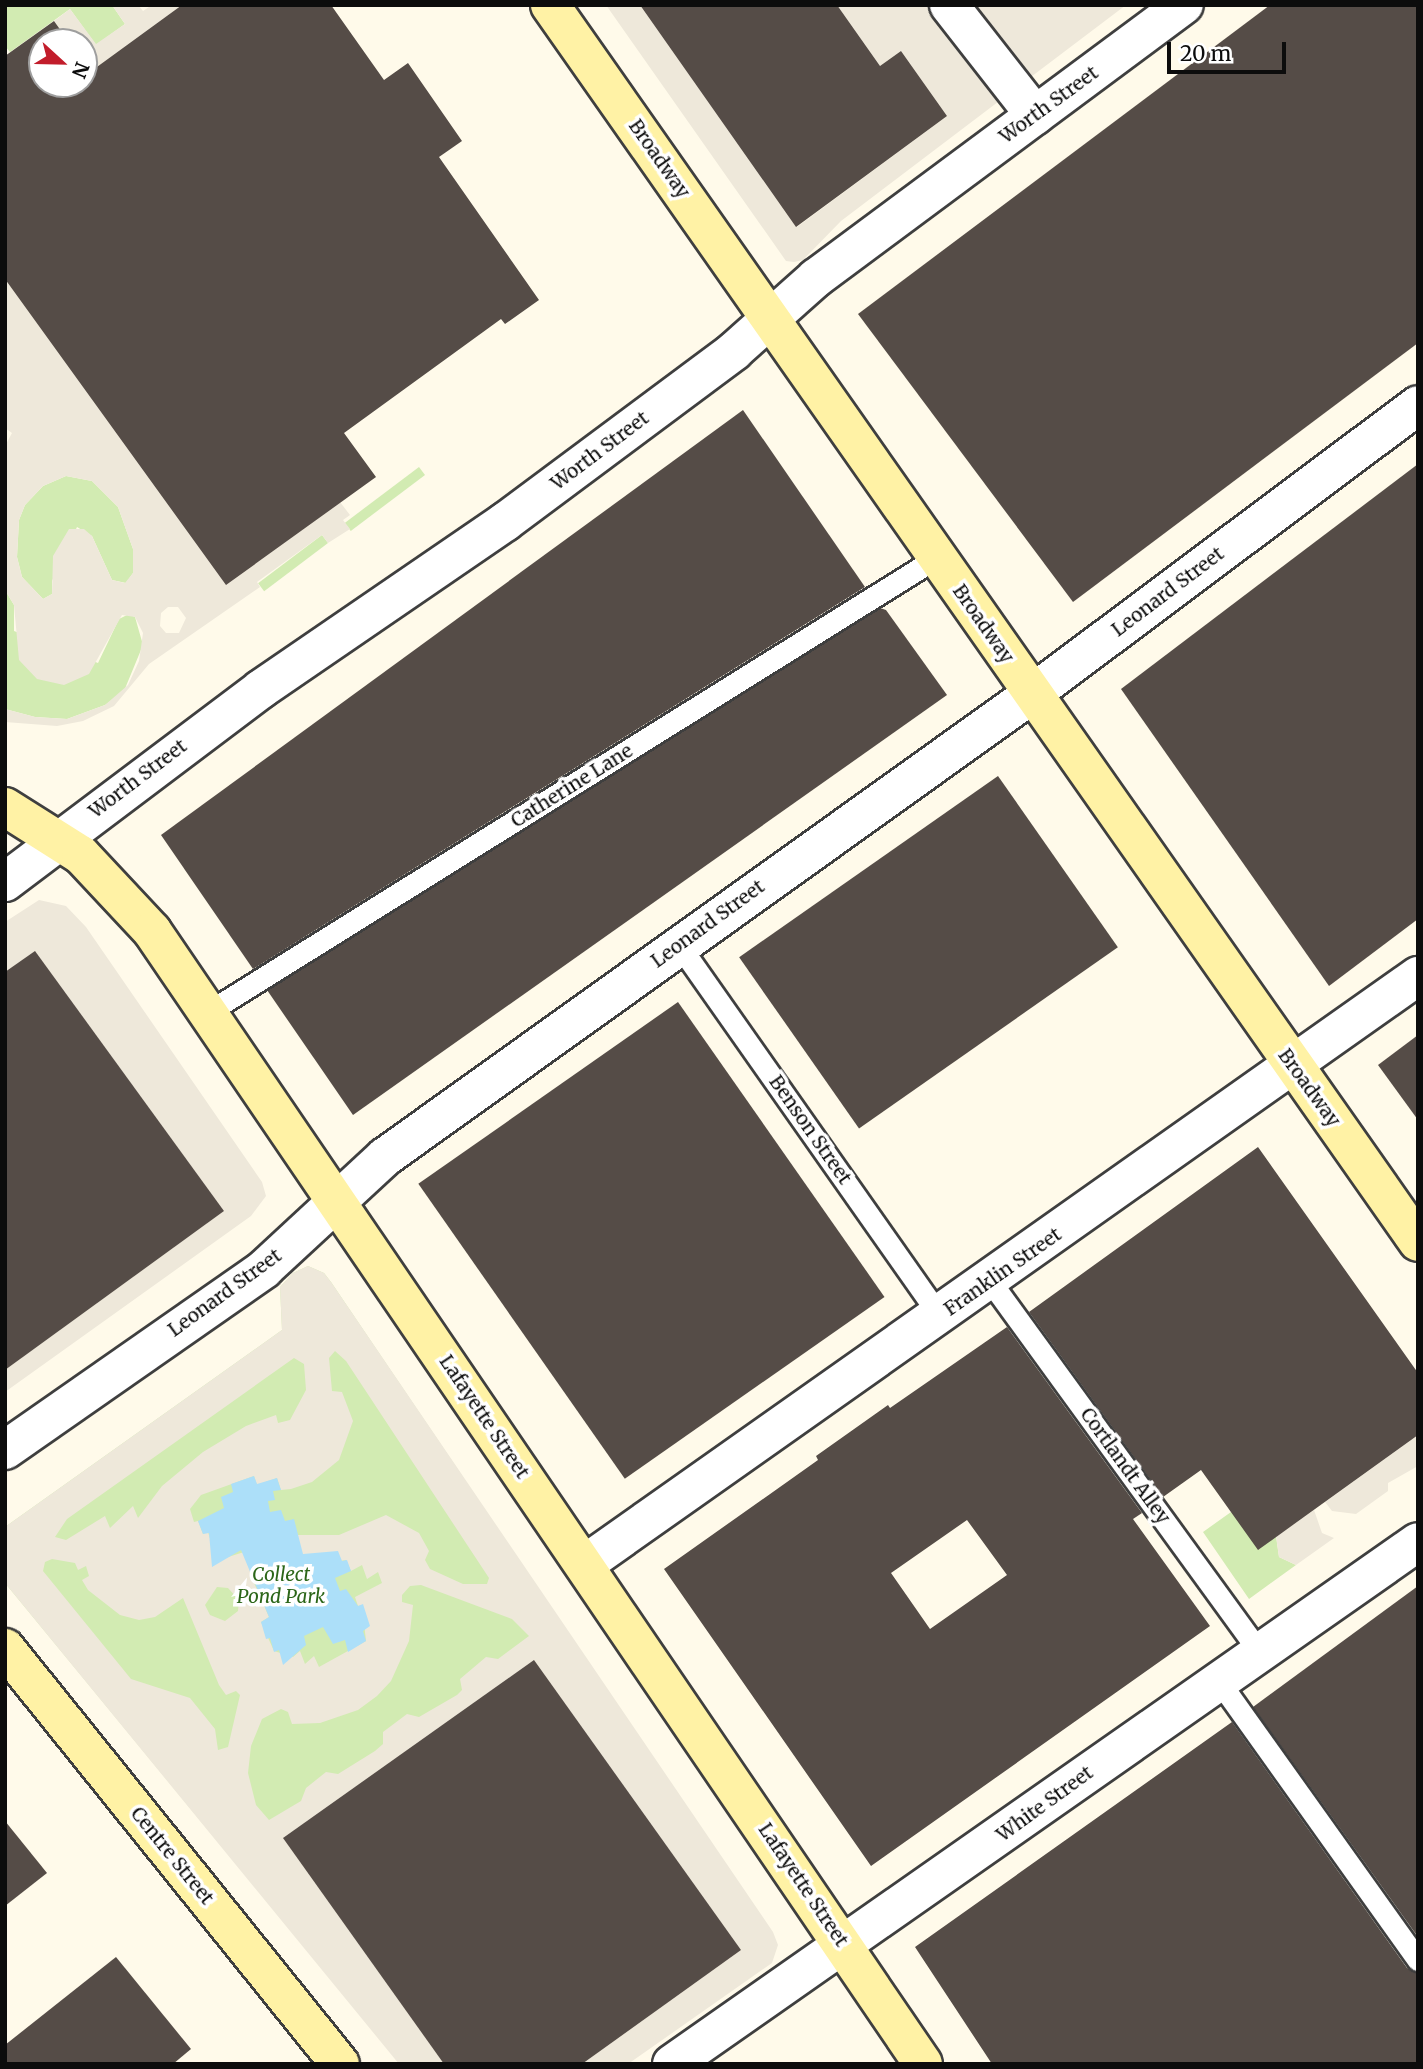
<!DOCTYPE html>
<style>
body{margin:0}
#map{position:relative;width:1423px;height:2069px;overflow:hidden;background:#fffaea;font-family:Merriweather,serif}
div>[style]{position:absolute}
[style*='--x']{left:calc(var(--x)*1px);top:calc(var(--y)*1px);width:calc(var(--w)*1px);rotate:calc(var(--a)*1deg)}
.green>*{inset:0;background:#d2ebb2;transform-origin:0 0}
.plaza>*{inset:0;background:#eee8da}
.water>*{inset:0;background:#acdff9}
.building>*{inset:0;background:#554c47;transform-origin:0 0}
.roads{filter:drop-shadow(2px 0 #3f3f3f) drop-shadow(-2px 0 #3f3f3f) drop-shadow(0 2px #3f3f3f) drop-shadow(0 -2px #3f3f3f)}
.lane>*{height:21px;margin:-10.5px;padding:0 10.5px;transform-origin:10.5px;border-radius:10.5px;background:#fff}
.street>*{height:38px;margin:-19px;padding:0 19px;transform-origin:19px;border-radius:19px;background:#fff}
.secondary>*{height:38px;margin:-19px;padding:0 19px;transform-origin:19px;border-radius:19px;background:#fff2a5}
span{translate:-50% -50%;white-space:nowrap;text-align:center;line-height:1.15;-webkit-text-stroke:7px #fff;paint-order:stroke}
.street-label{font-size:19px;color:#0c0c0c}
.park-label{font-size:19px;color:#2c6619;font-style:italic}
.frame{position:absolute;inset:0;border:7px solid #0c0c0c;pointer-events:none}
.north{position:absolute;left:28px;top:28px;width:70px;height:70px;box-sizing:border-box;background:#fff;border:2px solid #9e9e9e;border-radius:50%;rotate:112deg;font-size:19px;font-weight:700;line-height:28px;text-align:center;color:#0c0c0c}
.north::after{content:'';display:block;margin:auto;width:24px;height:32px;background:#c21d2b;clip-path:polygon(50% 0,100% 100%,50% 72%,0 100%)}
.scale{position:absolute;left:1167px;top:42px;width:119px;height:32px;box-sizing:border-box;border:4px solid #0c0c0c;border-top:0;padding-left:9px;font-size:21px;line-height:24px;white-space:nowrap;color:#0c0c0c;-webkit-text-stroke:5px #fff;paint-order:stroke}
</style>
<div id="map">
<div class="green">
<i style="clip-path:polygon(5px 5px,112px 5px,125px 24px,96px 45px,70px 9px,10px 52px,5px 46px)"></i>
<i style="left:419px;top:467px;width:10px;height:93px;rotate:53deg"></i>
<i style="clip-path:polygon(66px 476px,92px 481px,118px 507px,133px 549px,133px 573px,126px 583px,112px 580px,92px 536px,77px 527px,52px 581px,52px 594px,43px 599px,22px 577px,17px 557px,19px 520px,25px 505px,43px 486px)"></i>
<i style="left:322px;top:535px;width:10px;height:80px;rotate:53deg"></i>
<i style="clip-path:polygon(5px 590px,14px 605px,14px 631px,98px 663px,119px 619px,129px 614px,135px 617px,143px 645px,124px 691px,105px 705px,67px 719px,35px 717px,5px 709px)"></i>
<i style="clip-path:polygon(308px 1266px,324px 1273px,331px 1282px,569px 1634px,241px 1870px,5px 1583px,5px 1527px,282px 1330px,280px 1287px,293px 1273px)"></i>
<i style="clip-path:polygon(1231px 1512px,1276px 1536px,1279px 1557px,1296px 1565px,1249px 1599px,1203px 1532px)"></i>
</div>
<div class="plaza">
<i style="clip-path:polygon(112px 5px,138px 5px,143px 11px,152px 5px,182px 5px,90px 72px,84px 63px,84px 42px,69px 42px,54px 21px,70px 9px,96px 44px,125px 24px)"></i>
<i style="clip-path:polygon(606px 5px,640px 5px,797px 227px,947px 116px,901px 51px,880px 66px,837px 5px,1126px 5px,841px 221px,803px 260px,794px 262px,786px 261px)"></i>
<i style="clip-path:polygon(evenodd,5px 279px,340px 502px,350px 515px,343px 520px,350px 529px,328px 543px,322px 535px,257px 582px,260px 587px,149px 664px,114px 706px,83px 721px,57px 726px,5px 722px,5px 709px,35px 717px,67px 719px,105px 705px,128px 685px,139px 661px,143px 633px,135px 617px,122px 615px,89px 674px,64px 685px,37px 679px,19px 660px,14px 605px,5px 590px,5px 446px,12px 433px,5px 428px,5px 279px,66px 476px,92px 481px,118px 507px,133px 549px,133px 573px,125px 583px,112px 580px,92px 536px,84px 529px,69px 529px,53px 556px,52px 594px,43px 599px,22px 577px,17px 557px,19px 520px,25px 505px,43px 486px,66px 476px,5px 279px,168px 607px,178px 607px,186px 618px,179px 633px,166px 633px,160px 626px,161px 613px,168px 607px)"></i>
<i style="clip-path:polygon(39px 900px,66px 906px,86px 927px,262px 1182px,266px 1196px,251px 1216px,5px 1392px,5px 1370px,224px 1211px,35px 952px,5px 972px,5px 922px)"></i>
<i style="clip-path:polygon(evenodd,308px 1266px,324px 1273px,331px 1282px,773px 1932px,778px 1945px,772px 1963px,628px 2064px,399px 2064px,5px 1583px,5px 1527px,282px 1330px,280px 1287px,293px 1273px,308px 1266px,335px 1351px,346px 1361px,489px 1578px,487px 1584px,463px 1584px,430px 1569px,425px 1560px,429px 1551px,419px 1533px,386px 1515px,339px 1535px,298px 1535px,225px 1558px,212px 1545px,208px 1532px,203px 1534px,198px 1521px,194px 1522px,190px 1509px,201px 1495px,254px 1476px,257px 1485px,277px 1478px,281px 1490px,291px 1489px,312px 1482px,339px 1460px,353px 1421px,342px 1392px,332px 1391px,329px 1358px,335px 1351px,308px 1266px,294px 1358px,304px 1364px,306px 1390px,290px 1420px,278px 1423px,276px 1415px,246px 1426px,203px 1452px,162px 1486px,138px 1518px,133px 1506px,110px 1528px,105px 1516px,66px 1540px,55px 1537px,67px 1519px,294px 1358px,308px 1266px,52px 1559px,75px 1563px,78px 1570px,86px 1566px,89px 1576px,82px 1580px,88px 1590px,120px 1615px,139px 1620px,155px 1617px,183px 1598px,219px 1685px,226px 1695px,236px 1691px,240px 1695px,228px 1747px,218px 1750px,215px 1729px,190px 1698px,131px 1679px,43px 1571px,45px 1562px,52px 1559px,308px 1266px,346px 1560px,351px 1571px,362px 1565px,367px 1579px,378px 1572px,382px 1583px,355px 1597px,358px 1606px,362px 1605px,366px 1641px,319px 1667px,314px 1656px,305px 1664px,300px 1651px,293px 1657px,274px 1651px,261px 1622px,269px 1617px,251px 1576px,346px 1560px,308px 1266px,421px 1585px,512px 1619px,529px 1636px,498px 1659px,486px 1657px,460px 1679px,462px 1690px,457px 1695px,419px 1717px,407px 1714px,383px 1732px,383px 1744px,375px 1751px,338px 1774px,326px 1772px,306px 1788px,301px 1801px,269px 1820px,256px 1805px,248px 1773px,251px 1746px,262px 1719px,281px 1709px,288px 1712px,292px 1724px,320px 1723px,358px 1710px,377px 1696px,391px 1681px,409px 1641px,413px 1605px,402px 1602px,402px 1595px,410px 1586px,421px 1585px,308px 1266px,217px 1587px,228px 1588px,239px 1600px,238px 1611px,225px 1621px,210px 1615px,205px 1605px,217px 1587px)"></i>
<i style="clip-path:polygon(1418px 1435px,1418px 1466px,1388px 1483px,1388px 1491px,1356px 1514px,1332px 1511px,1325px 1502px)"></i>
<i style="clip-path:polygon(1314px 1510px,1322px 1533px,1334px 1538px,1296px 1565px,1279px 1557px,1276px 1536px)"></i>
</div>
<div class="water">
<i style="clip-path:polygon(254px 1476px,257px 1484px,277px 1478px,281px 1490px,273px 1491px,275px 1500px,268px 1501px,270px 1512px,281px 1510px,285px 1521px,294px 1519px,303px 1554px,338px 1551px,342px 1561px,347px 1560px,351px 1571px,335px 1578px,340px 1591px,346px 1589px,358px 1606px,363px 1604px,370px 1626px,363px 1631px,366px 1641px,348px 1652px,345px 1640px,333px 1644px,323px 1627px,304px 1636px,306px 1645px,283px 1665px,279px 1650px,274px 1652px,270px 1638px,266px 1639px,261px 1622px,269px 1617px,241px 1550px,212px 1567px,209px 1533px,203px 1534px,198px 1521px,224px 1508px,221px 1497px,233px 1492px,231px 1484px)"></i>
</div>
<div class="building">
<i style="clip-path:polygon(182px 5px,331px 5px,384px 80px,408px 63px,462px 141px,439px 157px,539px 300px,505px 324px,501px 319px,344px 433px,376px 477px,226px 585px,5px 279px,5px 56px,54px 21px,69px 42px,42px 42px,42px 84px,84px 84px,84px 63px,90px 72px)"></i>
<i style="clip-path:polygon(640px 5px,837px 5px,880px 66px,901px 51px,947px 116px,796px 227px)"></i>
<i style="clip-path:polygon(1270px 5px,1418px 5px,1418px 343px,1073px 602px,858px 314px)"></i>
<i style="clip-path:polygon(743px 410px,865px 587px,253px 969px,161px 835px)"></i>
<i style="clip-path:polygon(1418px 464px,1418px 919px,1329px 986px,1121px 689px)"></i>
<i style="clip-path:polygon(880px 608px,886px 610px,947px 695px,353px 1115px,267px 990px)"></i>
<i style="left:998px;top:776px;width:209px;height:316px;rotate:55deg"></i>
<i style="clip-path:polygon(35px 951px,224px 1211px,5px 1370px,5px 972px)"></i>
<i style="left:678px;top:1002px;width:360px;height:317px;rotate:55deg"></i>
<i style="clip-path:polygon(1418px 1035px,1418px 1120px,1378px 1065px)"></i>
<i style="clip-path:polygon(1258px 1147px,1418px 1373px,1418px 1435px,1258px 1550px,1201px 1470px,1163px 1497px,1029px 1312px)"></i>
<i style="clip-path:polygon(evenodd,1007px 1327px,1142px 1513px,1133px 1519px,1210px 1626px,871px 1866px,664px 1569px,818px 1460px,816px 1456px,888px 1405px,890px 1408px,1007px 1327px,967px 1520px,1007px 1575px,930px 1629px,891px 1573px,967px 1520px)"></i>
<i style="clip-path:polygon(1418px 1586px,1418px 1937px,1253px 1707px)"></i>
<i style="clip-path:polygon(534px 1660px,741px 1950px,582px 2064px,444px 2064px,283px 1838px)"></i>
<i style="clip-path:polygon(1232px 1722px,1407px 1968px,1418px 1973px,1418px 2064px,992px 2064px,915px 1947px)"></i>
<i style="clip-path:polygon(5px 1821px,47px 1873px,5px 1906px)"></i>
<i style="clip-path:polygon(116px 1957px,191px 2049px,173px 2064px,5px 2064px,5px 2045px)"></i>
</div>
<div class="roads">
<div class="lane">
<i style="--x:679;--y:945;--w:454;--a:54.9"></i>
<i style="--x:208;--y:1012;--w:858;--a:-31.95"></i>
<i style="--x:990;--y:1281;--w:457;--a:54"></i>
<i style="--x:1218;--y:1680;--w:344;--a:54.5"></i>
</div>
<div class="street">
<i style="--x:949;--y:5;--w:140;--a:52"></i>
<i style="--x:5;--y:882;--w:321;--a:-37"></i>
<i style="--x:261;--y:689;--w:296;--a:-34.4"></i>
<i style="--x:505;--y:522;--w:286;--a:-36.7"></i>
<i style="--x:734;--y:351;--w:110;--a:-41.7"></i>
<i style="--x:816;--y:278;--w:458;--a:-36.6"></i>
<i style="--x:5;--y:1450;--w:316;--a:-34.9"></i>
<i style="--x:264;--y:1269;--w:165;--a:-42.8"></i>
<i style="--x:385;--y:1157;--w:796;--a:-35.59"></i>
<i style="--x:1032;--y:694;--w:482;--a:-36.8"></i>
<i style="--x:585;--y:1564;--w:1020;--a:-35.22"></i>
<i style="--x:672;--y:2064;--w:910;--a:-34.98"></i>
</div>
<div class="secondary">
<i style="--x:550;--y:5;--w:1511;--a:54.94"></i>
<i style="--x:5;--y:807;--w:90;--a:32.3"></i>
<i style="--x:81;--y:855;--w:104;--a:46.9"></i>
<i style="--x:152;--y:931;--w:1370;--a:55.76"></i>
<i style="--x:5;--y:1648;--w:534;--a:51.16"></i>
</div>
</div>
<div class="street-label">
<span style="left:1049px;top:105px;rotate:-36deg">Worth Street</span>
<span style="left:659px;top:159px;rotate:55deg">Broadway</span>
<span style="left:600px;top:451px;rotate:-37deg">Worth Street</span>
<span style="left:1168px;top:592px;rotate:-37deg">Leonard Street</span>
<span style="left:983px;top:624px;rotate:55deg">Broadway</span>
<span style="left:138px;top:779px;rotate:-37deg">Worth Street</span>
<span style="left:572px;top:786px;rotate:-32deg">Catherine Lane</span>
<span style="left:708px;top:924px;rotate:-36deg">Leonard Street</span>
<span style="left:1309px;top:1088px;rotate:54deg">Broadway</span>
<span style="left:810px;top:1130px;rotate:55deg">Benson Street</span>
<span style="left:1003px;top:1272px;rotate:-35deg">Franklin Street</span>
<span style="left:225px;top:1293px;rotate:-36deg">Leonard Street</span>
<span style="left:484px;top:1417px;rotate:56deg">Lafayette Street</span>
<span style="left:1125px;top:1466px;rotate:54deg">Cortlandt Alley</span>
<span style="left:1045px;top:1804px;rotate:-36deg">White Street</span>
<span style="left:172px;top:1856px;rotate:51deg">Centre Street</span>
<span style="left:803px;top:1885px;rotate:56deg">Lafayette Street</span>
</div>
<div class="park-label">
<span style="left:281px;top:1586px">Collect<br>Pond Park</span>
</div>
<div class="frame"></div>
<div class="north">N</div>
<div class="scale">20 m</div>
</div>
